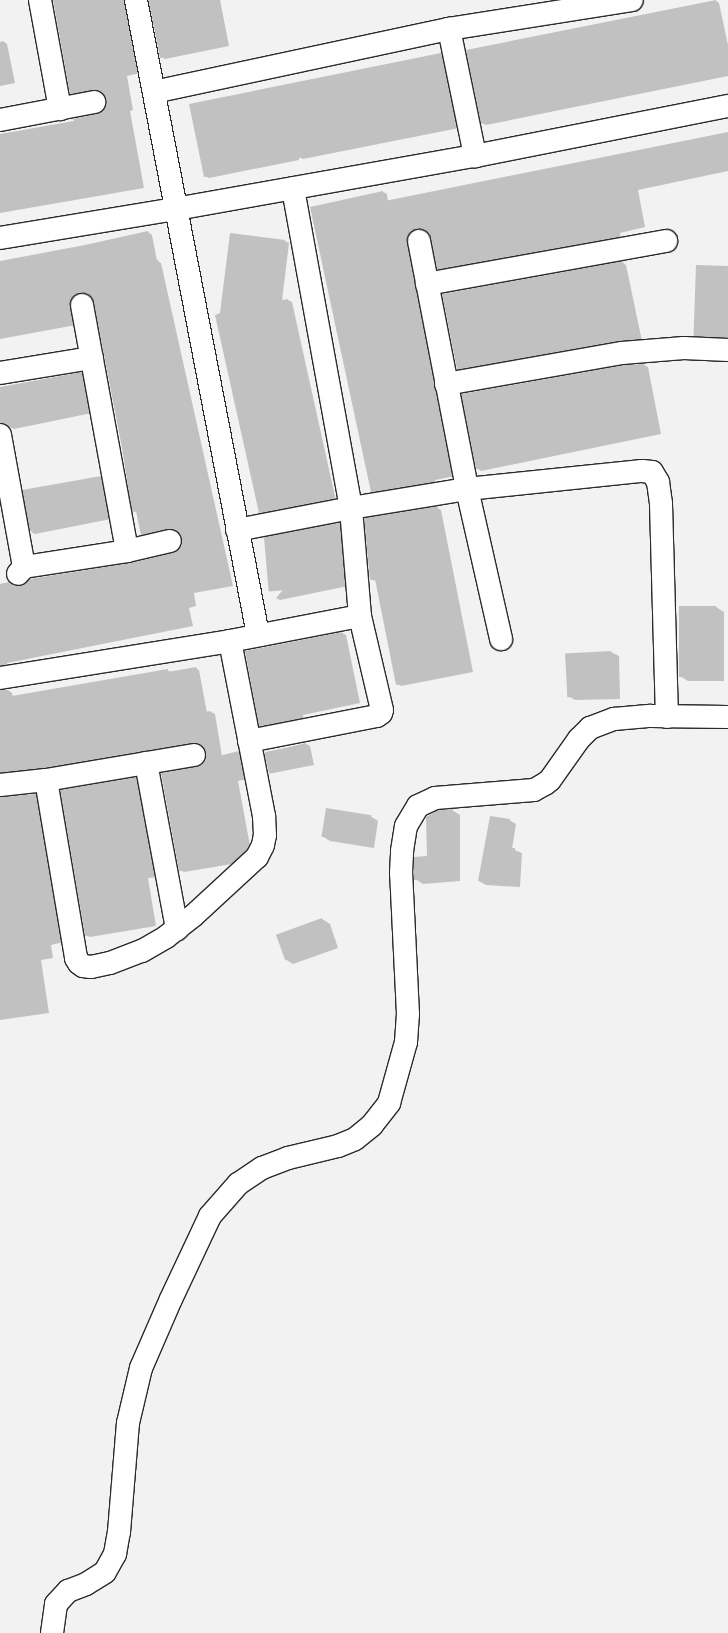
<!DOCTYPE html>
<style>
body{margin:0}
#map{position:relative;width:728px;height:1633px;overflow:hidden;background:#f2f2f2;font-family:Kalam,sans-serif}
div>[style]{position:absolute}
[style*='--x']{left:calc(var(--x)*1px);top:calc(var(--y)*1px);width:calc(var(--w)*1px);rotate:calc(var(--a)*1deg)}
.shadow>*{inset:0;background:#0003}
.building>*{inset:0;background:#c1c1c1;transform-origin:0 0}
.roads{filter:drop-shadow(1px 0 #2b2b2b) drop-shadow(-1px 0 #2b2b2b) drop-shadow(0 1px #2b2b2b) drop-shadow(0 -1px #2b2b2b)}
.street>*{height:22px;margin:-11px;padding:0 11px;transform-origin:11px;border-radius:11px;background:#fff}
span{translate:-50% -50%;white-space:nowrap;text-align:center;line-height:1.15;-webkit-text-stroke:3px #fff;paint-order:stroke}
</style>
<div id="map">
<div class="shadow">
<i style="clip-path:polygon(54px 0,128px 0,140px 73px,127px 76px,133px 110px,130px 111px,144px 188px,0 213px,0 135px,75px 122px,74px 119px,102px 113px,107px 106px,107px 99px,102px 92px,75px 95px,71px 93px)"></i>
<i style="clip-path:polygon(148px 0,220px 0,229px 46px,165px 59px,161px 57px)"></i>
<i style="clip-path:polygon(716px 1px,719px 3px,728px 45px,728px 76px,486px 125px,482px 123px)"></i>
<i style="clip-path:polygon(3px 41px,7px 44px,15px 83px,0 86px,0 42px)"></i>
<i style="clip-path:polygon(441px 54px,445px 56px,459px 128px,303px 159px,299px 157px,299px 160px,209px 178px,205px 176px)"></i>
<i style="clip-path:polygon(728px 133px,728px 171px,638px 190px,645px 227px,620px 233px,621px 239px,442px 271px,438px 269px,430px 233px,421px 230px,414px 234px,455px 476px,435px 480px,436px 484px,376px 494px,372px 491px,383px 192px,387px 194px,388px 202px)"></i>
<i style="clip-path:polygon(148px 232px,152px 235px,157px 261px,161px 263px,233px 586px,194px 593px,196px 606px,189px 608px,193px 626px,7px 663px,7px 667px,0 669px,0 585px,22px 587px,130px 564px,179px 551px,183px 545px,183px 538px,179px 531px,172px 530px,146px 537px,142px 534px,138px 513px,133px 511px,123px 448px,95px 302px,90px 295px,85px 294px,78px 298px,76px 325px,0 339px,0 262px,86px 246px)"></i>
<i style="clip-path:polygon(285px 241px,289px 243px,282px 301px,288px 300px,292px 302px,336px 501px,264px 515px,260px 512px,221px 314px)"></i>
<i style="clip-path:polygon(623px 263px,626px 265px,642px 341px,461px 371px,457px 369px)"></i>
<i style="clip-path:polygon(728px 267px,728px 343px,706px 342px,694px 335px)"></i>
<i style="clip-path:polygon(644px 365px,648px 367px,661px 434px,481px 471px,477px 468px)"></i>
<i style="clip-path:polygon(81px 373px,85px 376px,92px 413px,14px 429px,5px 425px,0 418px,0 388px)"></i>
<i style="clip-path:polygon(100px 477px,104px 479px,111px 519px,35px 534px,31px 532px)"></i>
<i style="clip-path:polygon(437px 508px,441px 510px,473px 672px,401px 686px,397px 684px,376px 581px,370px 579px)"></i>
<i style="clip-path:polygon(340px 524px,343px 526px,348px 586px,280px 600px,276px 598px)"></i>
<i style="clip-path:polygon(716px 607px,724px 612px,724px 681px,688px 681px,680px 676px)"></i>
<i style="clip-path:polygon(342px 633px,346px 635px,360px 703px,303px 715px,304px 720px,264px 728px,260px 726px)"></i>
<i style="clip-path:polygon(611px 652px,619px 656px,620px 699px,575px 700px,567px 695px)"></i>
<i style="clip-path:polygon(196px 668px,199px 670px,207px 713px,211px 712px,215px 714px,222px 756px,239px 752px,242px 755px,247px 779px,238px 781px,251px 851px,238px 863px,184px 872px,180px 870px,202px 766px,206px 760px,207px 753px,202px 745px,0 776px,0 690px,8px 690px,12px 693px,13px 697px,167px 670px,171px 672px)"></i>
<i style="clip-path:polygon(306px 744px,310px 746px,314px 765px,273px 773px,269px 771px,265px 752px)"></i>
<i style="clip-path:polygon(136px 779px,140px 781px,158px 877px,148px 878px,156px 926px,90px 937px,86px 935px)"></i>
<i style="clip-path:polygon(35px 795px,39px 797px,64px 942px,51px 945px,53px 958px,41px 960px,49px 1013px,0 1020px,0 797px)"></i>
<i style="clip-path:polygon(452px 810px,460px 815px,460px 881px,423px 884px,415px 879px)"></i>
<i style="clip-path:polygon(370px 816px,378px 821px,374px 848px,330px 841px,322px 836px)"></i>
<i style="clip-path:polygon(509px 820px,516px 824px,512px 849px,522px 853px,520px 887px,486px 885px,479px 881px)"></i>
<i style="clip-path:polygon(322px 919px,330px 924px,338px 948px,293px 964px,285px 959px)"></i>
</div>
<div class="building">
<i style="clip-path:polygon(53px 0,124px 0,137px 71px,123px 74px,130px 109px,127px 109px,140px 186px,0 210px,0 134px,74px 121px,73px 119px,97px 114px,102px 111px,106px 106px,106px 100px,104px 94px,98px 90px,70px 94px)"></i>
<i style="clip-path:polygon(149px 0,217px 0,226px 45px,160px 58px)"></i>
<i style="clip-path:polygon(716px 0,728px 60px,728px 74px,481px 124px,466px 50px)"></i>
<i style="clip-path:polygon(441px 53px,456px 126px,298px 158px,297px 149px,295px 158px,204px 177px,189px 104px)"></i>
<i style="clip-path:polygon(728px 132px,728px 168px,634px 188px,642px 226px,616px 231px,618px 237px,437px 269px,429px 233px,423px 229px,417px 229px,411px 232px,407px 237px,407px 243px,451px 474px,432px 478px,433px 482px,371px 492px,310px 207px,383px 191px,385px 201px)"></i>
<i style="clip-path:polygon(148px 231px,154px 260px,158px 260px,229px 584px,191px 591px,193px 604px,186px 606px,190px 624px,0 661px,0 584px,9px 582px,15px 586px,22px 586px,30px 579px,130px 563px,173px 553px,178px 550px,182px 545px,182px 539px,179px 533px,173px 529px,141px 535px,136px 511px,132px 512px,122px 448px,94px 303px,91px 297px,86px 293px,80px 293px,74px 296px,70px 301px,70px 307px,73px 323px,0 336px,0 261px,85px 245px)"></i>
<i style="clip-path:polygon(230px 233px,285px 240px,277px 301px,288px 299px,331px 499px,259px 513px,215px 315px,220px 313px)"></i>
<i style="clip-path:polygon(623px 261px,639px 339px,620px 341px,457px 369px,442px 294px)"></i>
<i style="left:696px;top:265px;width:32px;height:71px;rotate:2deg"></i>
<i style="clip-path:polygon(644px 364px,658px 432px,476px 469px,461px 394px,624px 365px)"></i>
<i style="clip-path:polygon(82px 372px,89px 411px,10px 427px,0 423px,0 387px)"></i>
<i style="left:101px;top:476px;width:42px;height:80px;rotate:80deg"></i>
<i style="clip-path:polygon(438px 506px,470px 670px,396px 685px,375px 579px,370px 580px,364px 518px)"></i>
<i style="left:340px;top:523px;width:62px;height:77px;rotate:85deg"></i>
<i style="left:679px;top:606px;width:37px;height:71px"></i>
<i style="clip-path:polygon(342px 632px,357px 701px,300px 713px,301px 718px,259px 726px,245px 651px)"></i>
<i style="left:611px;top:651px;width:44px;height:46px;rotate:87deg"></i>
<i style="clip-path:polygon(196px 667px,204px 712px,211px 711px,219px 756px,239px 751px,244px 777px,235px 779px,247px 849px,234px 861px,179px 871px,161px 773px,202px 765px,206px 760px,206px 753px,204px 747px,199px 743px,192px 743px,44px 768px,0 772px,0 698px,168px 669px,168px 672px)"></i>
<i style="left:306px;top:743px;width:21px;height:43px;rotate:76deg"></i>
<i style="clip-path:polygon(136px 777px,154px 875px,145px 876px,153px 924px,85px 936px,60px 790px)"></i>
<i style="clip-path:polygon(36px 794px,60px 940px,47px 943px,50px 956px,37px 958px,45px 1011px,0 1017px,0 797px)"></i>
<i style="left:326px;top:808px;width:46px;height:29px;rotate:9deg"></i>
<i style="clip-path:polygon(453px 809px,453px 877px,414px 880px,414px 857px,427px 856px,426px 817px,438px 810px)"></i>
<i style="clip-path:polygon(490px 816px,510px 819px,505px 848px,515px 848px,513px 883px,478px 881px)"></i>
<i style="left:322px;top:918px;width:27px;height:49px;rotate:70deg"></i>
</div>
<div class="roads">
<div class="street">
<i style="--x:40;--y:0;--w:111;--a:79.6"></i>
<i style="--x:136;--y:0;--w:647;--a:79.12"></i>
<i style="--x:449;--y:29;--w:130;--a:78.4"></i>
<i style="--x:154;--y:92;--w:302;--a:-12.1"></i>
<i style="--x:449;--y:29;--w:185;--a:-9"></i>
<i style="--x:0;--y:120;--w:96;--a:-10.8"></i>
<i style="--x:0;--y:238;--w:178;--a:-9.4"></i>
<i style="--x:176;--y:209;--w:304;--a:-10.1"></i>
<i style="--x:475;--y:156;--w:258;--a:-11.2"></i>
<i style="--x:419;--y:241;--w:253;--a:79"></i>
<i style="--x:467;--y:489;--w:154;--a:77.2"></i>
<i style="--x:427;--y:284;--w:243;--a:-10.2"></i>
<i style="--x:82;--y:305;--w:250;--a:79.6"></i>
<i style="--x:0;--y:373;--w:93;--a:-9.3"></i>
<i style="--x:446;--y:384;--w:179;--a:-10"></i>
<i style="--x:622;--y:353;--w:62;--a:-4.6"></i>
<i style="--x:684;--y:348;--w:44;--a:2.6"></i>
<i style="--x:0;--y:435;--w:134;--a:79.7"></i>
<i style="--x:24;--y:567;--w:9;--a:131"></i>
<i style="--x:237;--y:530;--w:116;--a:-10.9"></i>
<i style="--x:351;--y:508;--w:118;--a:-9.3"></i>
<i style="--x:467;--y:489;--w:176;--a:-5.9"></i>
<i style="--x:642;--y:471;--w:10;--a:6"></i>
<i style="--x:652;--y:472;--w:12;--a:59"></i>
<i style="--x:658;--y:482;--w:22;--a:82"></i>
<i style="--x:661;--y:504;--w:213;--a:88.4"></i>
<i style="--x:24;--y:567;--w:104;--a:-8.8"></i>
<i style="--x:127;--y:551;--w:44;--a:-13.1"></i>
<i style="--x:0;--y:678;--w:233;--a:-9.1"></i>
<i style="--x:230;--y:641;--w:132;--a:-10.9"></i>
<i style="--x:249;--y:741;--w:130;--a:-11.1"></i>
<i style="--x:377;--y:716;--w:5;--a:-37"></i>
<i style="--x:381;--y:713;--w:3;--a:-72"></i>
<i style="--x:382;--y:710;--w:97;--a:-103.2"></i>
<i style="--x:360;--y:616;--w:108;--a:-94.8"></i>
<i style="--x:351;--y:508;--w:325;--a:-100.3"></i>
<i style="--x:146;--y:763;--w:169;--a:79.4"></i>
<i style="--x:46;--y:780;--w:181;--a:80.4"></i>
<i style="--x:76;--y:958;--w:6;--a:59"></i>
<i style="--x:79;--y:963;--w:5;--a:37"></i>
<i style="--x:83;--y:966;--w:8;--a:7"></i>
<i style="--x:91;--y:967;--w:19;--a:-12"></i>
<i style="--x:110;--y:963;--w:34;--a:-21"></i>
<i style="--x:142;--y:951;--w:28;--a:-30"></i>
<i style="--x:166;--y:937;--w:34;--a:-38"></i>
<i style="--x:193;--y:916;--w:87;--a:-42.7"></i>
<i style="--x:257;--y:857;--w:13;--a:-63"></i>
<i style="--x:263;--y:845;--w:10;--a:-79"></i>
<i style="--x:265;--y:835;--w:19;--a:-93"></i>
<i style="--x:264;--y:816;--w:178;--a:-101"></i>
<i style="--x:0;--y:785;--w:46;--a:-6.2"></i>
<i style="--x:46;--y:780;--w:150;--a:-9.6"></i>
<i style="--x:52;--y:1633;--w:29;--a:-82"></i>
<i style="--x:56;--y:1604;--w:18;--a:-47"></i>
<i style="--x:68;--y:1591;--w:19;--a:-21"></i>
<i style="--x:86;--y:1584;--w:22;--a:-32"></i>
<i style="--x:105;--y:1572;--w:21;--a:-61"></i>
<i style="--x:115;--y:1554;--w:22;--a:-80"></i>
<i style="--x:119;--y:1532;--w:109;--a:-85.3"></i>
<i style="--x:128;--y:1423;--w:57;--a:-76.7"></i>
<i style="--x:141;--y:1368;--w:75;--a:-66.5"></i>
<i style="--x:171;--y:1299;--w:92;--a:-64.8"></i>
<i style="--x:210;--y:1216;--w:43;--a:-48.8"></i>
<i style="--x:238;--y:1184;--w:29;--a:-34"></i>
<i style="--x:262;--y:1168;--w:28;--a:-21"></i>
<i style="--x:288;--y:1158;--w:51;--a:-13.5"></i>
<i style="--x:338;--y:1146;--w:18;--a:-22"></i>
<i style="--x:355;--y:1139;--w:22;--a:-39"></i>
<i style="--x:372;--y:1125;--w:28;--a:-52"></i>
<i style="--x:389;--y:1103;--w:63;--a:-74.4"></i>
<i style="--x:406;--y:1042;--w:28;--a:-86"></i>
<i style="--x:408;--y:1014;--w:141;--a:-92.8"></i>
<i style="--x:401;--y:873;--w:22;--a:-87"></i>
<i style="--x:402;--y:851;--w:25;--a:-81"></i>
<i style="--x:406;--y:826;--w:23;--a:-59"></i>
<i style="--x:418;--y:806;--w:19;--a:-25"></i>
<i style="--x:435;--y:798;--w:99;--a:-4.6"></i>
<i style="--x:534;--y:790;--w:13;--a:-29"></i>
<i style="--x:545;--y:784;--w:6;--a:-39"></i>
<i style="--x:550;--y:780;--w:50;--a:-54.7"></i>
<i style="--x:579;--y:739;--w:16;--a:-45"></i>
<i style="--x:590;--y:728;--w:26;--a:-21"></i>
<i style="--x:614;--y:719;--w:37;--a:-5"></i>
<i style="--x:651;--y:716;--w:77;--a:0.7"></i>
</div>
</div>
</div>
